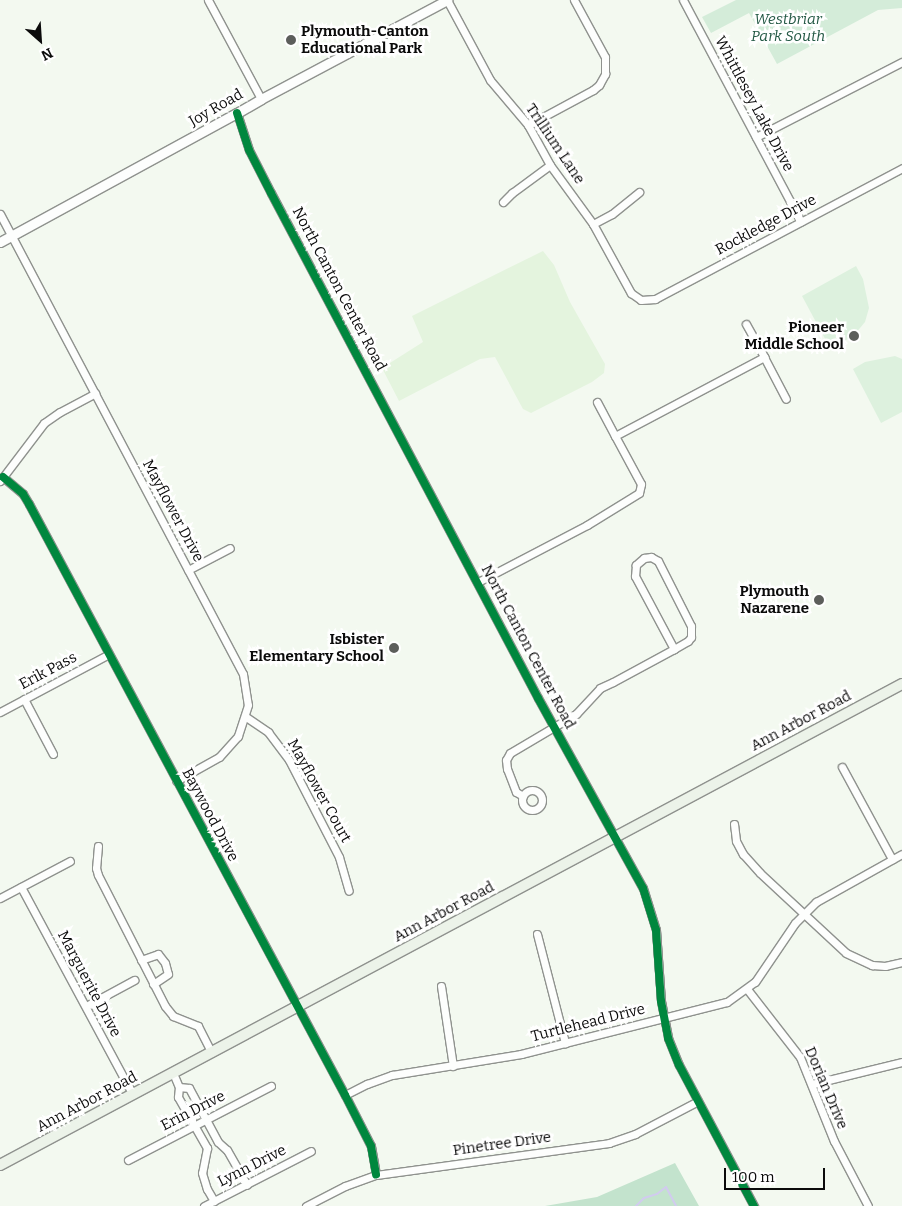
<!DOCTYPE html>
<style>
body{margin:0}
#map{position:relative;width:902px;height:1206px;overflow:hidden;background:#f3f9f0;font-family:Bitter,serif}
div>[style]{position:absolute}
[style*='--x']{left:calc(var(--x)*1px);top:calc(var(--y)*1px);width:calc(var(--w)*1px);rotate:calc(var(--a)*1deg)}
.farmland>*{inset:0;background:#e4f4de}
.green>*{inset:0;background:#d4ecd9}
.forest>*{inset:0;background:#c3e3cd}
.pitch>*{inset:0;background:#ddf1de}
.stream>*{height:2px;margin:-1px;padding:0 1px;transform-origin:1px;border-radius:1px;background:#d1cbef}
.roads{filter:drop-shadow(1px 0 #8f928e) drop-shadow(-1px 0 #8f928e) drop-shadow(0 1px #8f928e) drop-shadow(0 -1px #8f928e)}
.minor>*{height:7px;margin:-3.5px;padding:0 3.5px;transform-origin:3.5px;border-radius:3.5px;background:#fdfefd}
.minor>.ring{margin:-3.5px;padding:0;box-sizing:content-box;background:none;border:7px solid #fdfefd;border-radius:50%}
.tertiary>*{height:9px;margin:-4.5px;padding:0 4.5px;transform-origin:4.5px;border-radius:4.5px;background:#fdfefd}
.secondary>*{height:10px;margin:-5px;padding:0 5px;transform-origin:5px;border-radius:5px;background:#ecf3e9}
.cycleway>*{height:8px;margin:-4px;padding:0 4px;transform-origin:4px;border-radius:4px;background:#00873e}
.dots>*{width:14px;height:14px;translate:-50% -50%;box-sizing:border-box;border:2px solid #fff;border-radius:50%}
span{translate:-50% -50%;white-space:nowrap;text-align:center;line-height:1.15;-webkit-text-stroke:5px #fff;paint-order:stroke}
.park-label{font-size:15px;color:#255a46;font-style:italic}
.poi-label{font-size:15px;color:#0b0b0b;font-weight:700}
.left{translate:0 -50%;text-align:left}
.right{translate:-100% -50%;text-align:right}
.street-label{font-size:15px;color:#0b0b0b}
.north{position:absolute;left:15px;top:15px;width:50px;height:50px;-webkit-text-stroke:4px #fff;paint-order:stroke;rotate:154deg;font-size:14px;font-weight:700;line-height:20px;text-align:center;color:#0b0b0b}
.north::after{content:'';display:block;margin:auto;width:18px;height:22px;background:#0b0b0b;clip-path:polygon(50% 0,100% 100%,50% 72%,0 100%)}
.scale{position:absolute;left:724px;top:1168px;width:101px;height:22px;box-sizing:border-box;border:2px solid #0b0b0b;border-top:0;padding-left:6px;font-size:15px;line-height:18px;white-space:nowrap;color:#0b0b0b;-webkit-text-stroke:4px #fff;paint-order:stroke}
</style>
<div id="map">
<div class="farmland">
<i style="clip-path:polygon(543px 251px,554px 265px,570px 302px,605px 364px,604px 373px,592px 382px,531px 413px,523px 409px,495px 357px,480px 359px,399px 401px,382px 368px,423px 342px,412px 316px)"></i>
</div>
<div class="green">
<i style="clip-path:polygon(736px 0,902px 0,902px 8px,878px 10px,777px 64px,749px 13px,711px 33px,702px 17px)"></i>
</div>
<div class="forest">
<i style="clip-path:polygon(675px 1163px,699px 1206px,545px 1206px,597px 1197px)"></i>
</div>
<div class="pitch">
<i style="clip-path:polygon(856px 266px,863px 279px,869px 308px,865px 322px,855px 334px,831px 350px,802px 296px)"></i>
<i style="clip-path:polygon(895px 356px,902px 359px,902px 412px,881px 423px,853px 369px,865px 362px)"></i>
</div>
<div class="stream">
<i style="--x:636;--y:1206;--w:11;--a:-45"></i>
<i style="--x:644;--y:1198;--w:14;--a:-17"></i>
<i style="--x:657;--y:1194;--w:11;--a:-38"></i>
<i style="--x:666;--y:1187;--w:21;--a:62"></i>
</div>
<div class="roads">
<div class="minor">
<i style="--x:208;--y:0;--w:112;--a:61.8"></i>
<i style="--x:447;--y:0;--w:91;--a:61.7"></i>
<i style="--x:490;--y:80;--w:59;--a:49.8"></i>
<i style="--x:528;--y:125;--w:46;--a:61.2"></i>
<i style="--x:550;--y:165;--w:73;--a:53.9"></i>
<i style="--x:593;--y:224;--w:79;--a:61.2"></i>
<i style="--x:631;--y:293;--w:12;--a:35"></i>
<i style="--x:641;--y:300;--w:14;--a:-4"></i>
<i style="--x:655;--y:299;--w:280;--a:-27.9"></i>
<i style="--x:683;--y:0;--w:251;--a:62"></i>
<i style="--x:237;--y:113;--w:39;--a:72"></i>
<i style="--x:249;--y:150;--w:48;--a:62.9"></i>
<i style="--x:271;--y:193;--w:571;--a:62.13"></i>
<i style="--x:538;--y:698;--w:217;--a:61.1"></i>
<i style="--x:643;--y:888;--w:44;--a:72.8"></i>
<i style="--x:656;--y:930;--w:71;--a:86"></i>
<i style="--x:661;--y:1001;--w:38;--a:79"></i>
<i style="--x:668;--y:1038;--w:29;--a:68"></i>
<i style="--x:679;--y:1065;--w:160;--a:62"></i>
<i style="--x:528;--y:125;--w:74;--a:-28.3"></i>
<i style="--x:593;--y:90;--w:8;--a:-40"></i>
<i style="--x:599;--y:85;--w:13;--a:-61"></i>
<i style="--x:605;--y:74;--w:17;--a:-90"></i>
<i style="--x:605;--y:57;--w:65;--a:-118.5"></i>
<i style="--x:756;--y:137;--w:164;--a:-27.2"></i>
<i style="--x:503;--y:202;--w:13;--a:-45"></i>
<i style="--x:512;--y:193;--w:47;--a:-36.4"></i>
<i style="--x:0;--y:214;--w:520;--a:62.15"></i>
<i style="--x:243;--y:674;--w:31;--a:81"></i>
<i style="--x:248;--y:705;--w:33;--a:108"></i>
<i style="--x:238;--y:736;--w:28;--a:132"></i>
<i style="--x:219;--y:757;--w:49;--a:150.8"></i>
<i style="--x:593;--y:224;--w:21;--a:-28"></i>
<i style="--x:612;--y:214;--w:35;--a:-39"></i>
<i style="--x:746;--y:324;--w:38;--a:61"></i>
<i style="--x:597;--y:402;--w:38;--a:62"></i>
<i style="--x:3;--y:477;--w:26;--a:40"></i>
<i style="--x:23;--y:494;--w:12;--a:59"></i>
<i style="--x:29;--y:504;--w:670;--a:61.87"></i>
<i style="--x:345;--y:1095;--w:57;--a:63"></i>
<i style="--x:371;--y:1146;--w:29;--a:80"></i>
<i style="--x:0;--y:481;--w:73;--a:-52.8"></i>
<i style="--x:44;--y:423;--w:19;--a:-35"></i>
<i style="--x:60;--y:412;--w:40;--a:-28"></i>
<i style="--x:188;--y:570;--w:47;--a:-27.6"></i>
<i style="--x:478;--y:582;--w:123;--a:-27.6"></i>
<i style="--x:587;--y:525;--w:61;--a:-31.6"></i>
<i style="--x:639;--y:493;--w:9;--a:-77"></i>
<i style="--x:641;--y:484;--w:55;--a:-118.4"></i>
<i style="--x:615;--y:436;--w:169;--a:-27.9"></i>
<i style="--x:764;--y:357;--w:47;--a:62.4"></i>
<i style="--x:24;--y:699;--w:62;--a:62.2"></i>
<i style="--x:0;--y:712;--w:123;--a:-28"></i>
<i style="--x:246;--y:717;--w:27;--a:34"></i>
<i style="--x:268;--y:732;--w:35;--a:53"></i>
<i style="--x:289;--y:760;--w:109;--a:62.7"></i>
<i style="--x:339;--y:857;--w:35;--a:74"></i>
<i style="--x:842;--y:767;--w:105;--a:61.5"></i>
<i class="ring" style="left:522px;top:790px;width:13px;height:13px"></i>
<i style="--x:523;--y:796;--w:8;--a:-150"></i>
<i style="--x:516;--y:792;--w:25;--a:-111"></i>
<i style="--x:507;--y:769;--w:9;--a:-96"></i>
<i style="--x:506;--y:760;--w:8;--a:-60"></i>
<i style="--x:510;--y:753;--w:77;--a:-30.6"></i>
<i style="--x:576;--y:714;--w:35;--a:-47"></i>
<i style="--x:600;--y:688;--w:14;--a:-25"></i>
<i style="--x:613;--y:682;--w:69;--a:-28.4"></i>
<i style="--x:674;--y:649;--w:16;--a:-30"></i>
<i style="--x:688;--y:641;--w:5;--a:-53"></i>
<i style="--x:691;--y:637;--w:11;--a:-90"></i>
<i style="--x:691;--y:626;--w:73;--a:-116.9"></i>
<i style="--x:658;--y:561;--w:8;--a:-150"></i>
<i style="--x:651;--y:557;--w:7;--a:172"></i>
<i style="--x:644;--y:558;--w:11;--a:139"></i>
<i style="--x:636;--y:565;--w:11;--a:95"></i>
<i style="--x:635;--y:576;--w:83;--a:61.9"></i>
<i style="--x:734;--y:824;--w:17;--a:83"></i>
<i style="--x:736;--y:841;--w:15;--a:62"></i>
<i style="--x:743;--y:854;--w:25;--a:48"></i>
<i style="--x:760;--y:873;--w:117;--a:42.9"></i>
<i style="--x:846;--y:953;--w:29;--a:25"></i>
<i style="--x:872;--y:965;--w:13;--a:4"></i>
<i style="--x:885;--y:966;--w:17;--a:-13"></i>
<i style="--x:98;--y:846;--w:22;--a:95"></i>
<i style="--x:96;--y:868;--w:7;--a:74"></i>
<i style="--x:98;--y:875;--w:147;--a:62.9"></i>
<i style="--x:165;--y:1006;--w:13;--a:51"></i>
<i style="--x:173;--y:1016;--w:27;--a:22"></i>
<i style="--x:198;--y:1026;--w:30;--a:63"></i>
<i style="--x:21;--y:887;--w:236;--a:61.7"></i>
<i style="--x:0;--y:898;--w:79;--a:-27.9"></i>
<i style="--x:537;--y:934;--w:113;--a:75.6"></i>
<i style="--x:141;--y:960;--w:18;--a:-19"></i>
<i style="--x:158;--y:954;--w:11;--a:52"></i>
<i style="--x:165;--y:963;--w:11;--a:75"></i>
<i style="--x:168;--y:974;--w:18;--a:146"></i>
<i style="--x:441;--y:986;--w:81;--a:81.5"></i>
<i style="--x:747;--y:989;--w:86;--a:52.1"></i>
<i style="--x:800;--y:1057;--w:91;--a:68"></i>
<i style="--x:834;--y:1141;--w:73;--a:62.4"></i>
<i style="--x:86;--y:1006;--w:55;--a:-28.4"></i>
<i style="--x:173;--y:1073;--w:15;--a:67"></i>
<i style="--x:179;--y:1087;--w:10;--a:96"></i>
<i style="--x:178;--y:1097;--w:59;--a:60.4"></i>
<i style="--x:207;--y:1148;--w:25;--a:101"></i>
<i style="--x:202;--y:1173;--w:17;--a:73"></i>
<i style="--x:207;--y:1189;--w:14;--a:60"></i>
<i style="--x:812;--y:1084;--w:93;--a:-13.7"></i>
<i style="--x:179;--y:1087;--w:10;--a:6"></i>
<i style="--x:189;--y:1088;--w:61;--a:61.8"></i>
<i style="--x:218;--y:1142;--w:12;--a:42"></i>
<i style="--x:227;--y:1150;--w:40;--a:60.3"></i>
<i style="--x:345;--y:1095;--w:25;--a:-27"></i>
<i style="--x:367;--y:1084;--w:27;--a:-20"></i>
<i style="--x:392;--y:1075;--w:131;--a:-9.2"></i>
<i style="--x:521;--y:1054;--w:212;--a:-14.2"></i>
<i style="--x:727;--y:1002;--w:34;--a:-36"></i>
<i style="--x:755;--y:982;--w:71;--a:-55.9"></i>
<i style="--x:795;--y:923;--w:30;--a:-45"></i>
<i style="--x:816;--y:902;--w:98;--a:-29.2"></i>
<i style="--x:128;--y:1160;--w:161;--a:-27.4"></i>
<i style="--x:204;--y:1206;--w:120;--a:-27.2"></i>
<i style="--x:306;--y:1206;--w:44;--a:-27.1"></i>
<i style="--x:345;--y:1186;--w:33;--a:-20"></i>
<i style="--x:376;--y:1175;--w:235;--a:-7.8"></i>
<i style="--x:609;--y:1143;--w:28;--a:-19"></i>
<i style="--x:635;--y:1134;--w:71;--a:-27.6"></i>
</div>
<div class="tertiary">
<i style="--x:0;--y:242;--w:270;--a:-28.6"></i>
<i style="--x:237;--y:113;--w:28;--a:-30"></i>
<i style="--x:261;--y:99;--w:211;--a:-28"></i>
</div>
<div class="secondary">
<i style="--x:0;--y:1165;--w:1022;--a:-28.07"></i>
</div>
</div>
<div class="cycleway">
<i style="--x:237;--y:113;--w:39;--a:72"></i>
<i style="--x:249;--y:150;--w:48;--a:62.9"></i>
<i style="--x:271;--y:193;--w:571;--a:62.13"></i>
<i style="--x:538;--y:698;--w:217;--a:61.1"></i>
<i style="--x:643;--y:888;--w:44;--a:72.8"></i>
<i style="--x:656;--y:930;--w:71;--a:86"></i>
<i style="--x:661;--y:1001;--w:38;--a:79"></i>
<i style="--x:668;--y:1038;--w:29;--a:68"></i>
<i style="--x:679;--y:1065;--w:160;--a:62"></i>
<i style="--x:3;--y:477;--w:26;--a:40"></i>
<i style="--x:23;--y:494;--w:12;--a:59"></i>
<i style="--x:29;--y:504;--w:670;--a:61.87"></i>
<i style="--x:345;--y:1095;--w:57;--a:63"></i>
<i style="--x:371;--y:1146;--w:29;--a:80"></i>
</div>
<div class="dots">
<i style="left:291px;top:40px;background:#5c5e5b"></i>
<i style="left:854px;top:336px;background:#5c5e5b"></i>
<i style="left:819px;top:600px;background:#5c5e5b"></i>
<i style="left:394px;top:648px;background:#5c5e5b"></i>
</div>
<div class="park-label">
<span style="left:788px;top:28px">Westbriar<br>Park South</span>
</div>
<div class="poi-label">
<span class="left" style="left:301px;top:40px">Plymouth-Canton<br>Educational Park</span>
<span class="right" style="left:844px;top:336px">Pioneer<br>Middle School</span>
<span class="right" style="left:809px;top:600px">Plymouth<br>Nazarene</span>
<span class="right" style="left:384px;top:648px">Isbister<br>Elementary School</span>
</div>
<div class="street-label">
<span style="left:754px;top:104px;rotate:62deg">Whittlesey Lake Drive</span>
<span style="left:216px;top:108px;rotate:-30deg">Joy Road</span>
<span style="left:555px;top:144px;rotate:56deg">Trillium Lane</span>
<span style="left:766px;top:225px;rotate:-28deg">Rockledge Drive</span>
<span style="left:339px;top:289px;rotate:62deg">North Canton Center Road</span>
<span style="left:173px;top:511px;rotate:62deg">Mayflower Drive</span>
<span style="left:528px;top:647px;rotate:62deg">North Canton Center Road</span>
<span style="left:48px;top:671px;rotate:-28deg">Erik Pass</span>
<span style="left:801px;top:721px;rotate:-28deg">Ann Arbor Road</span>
<span style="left:319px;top:791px;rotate:61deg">Mayflower Court</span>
<span style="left:210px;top:815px;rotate:62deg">Baywood Drive</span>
<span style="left:444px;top:912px;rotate:-28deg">Ann Arbor Road</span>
<span style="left:89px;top:984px;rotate:62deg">Marguerite Drive</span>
<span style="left:588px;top:1023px;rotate:-14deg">Turtlehead Drive</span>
<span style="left:826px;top:1088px;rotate:67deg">Dorian Drive</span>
<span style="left:87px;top:1102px;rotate:-28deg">Ann Arbor Road</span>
<span style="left:193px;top:1111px;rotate:-27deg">Erin Drive</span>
<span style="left:502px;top:1144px;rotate:-8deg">Pinetree Drive</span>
<span style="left:252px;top:1166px;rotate:-27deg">Lynn Drive</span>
</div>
<div class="north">N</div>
<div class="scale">100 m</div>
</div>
